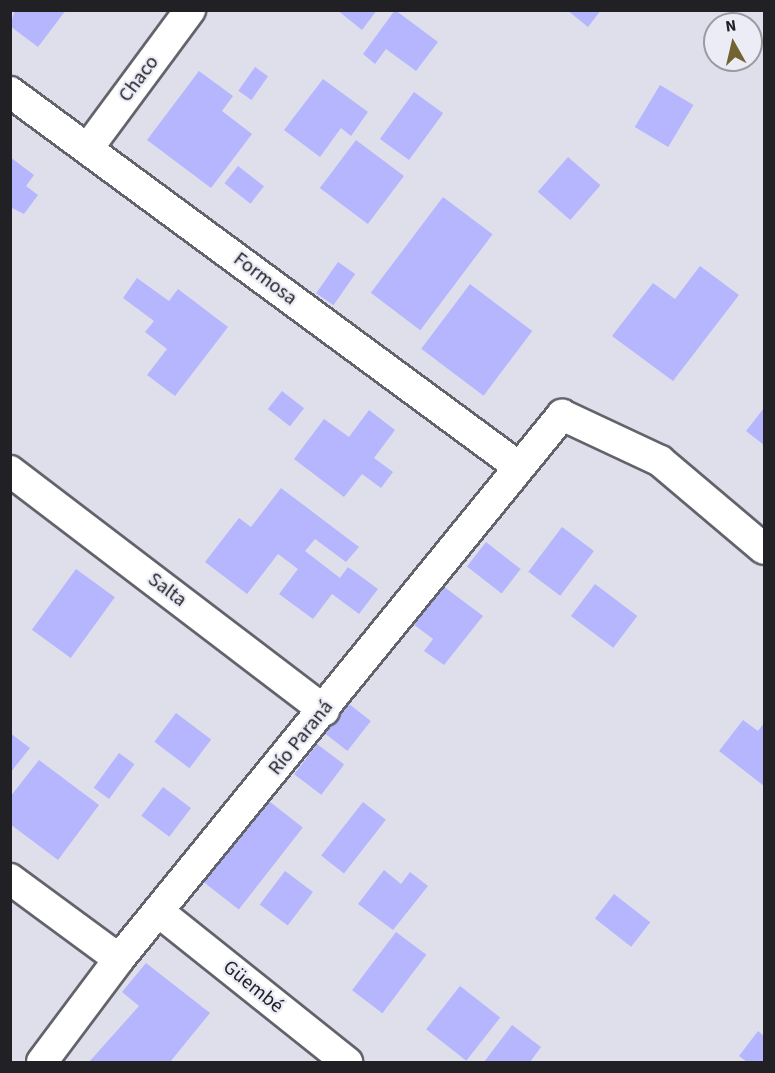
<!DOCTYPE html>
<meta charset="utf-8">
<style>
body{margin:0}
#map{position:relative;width:775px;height:1073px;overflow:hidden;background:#dedfea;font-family:"Source Sans 3",sans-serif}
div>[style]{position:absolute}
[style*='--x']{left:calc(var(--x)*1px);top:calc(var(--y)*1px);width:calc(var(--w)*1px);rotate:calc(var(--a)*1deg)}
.building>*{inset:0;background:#b5b6fe;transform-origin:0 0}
.roads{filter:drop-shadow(2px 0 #63636c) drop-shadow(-2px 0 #63636c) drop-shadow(0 2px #63636c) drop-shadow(0 -2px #63636c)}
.minor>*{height:30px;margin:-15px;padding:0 15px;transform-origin:15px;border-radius:15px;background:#fff}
span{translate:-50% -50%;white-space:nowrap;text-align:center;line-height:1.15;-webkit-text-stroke:4.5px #ececf7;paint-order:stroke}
.street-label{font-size:20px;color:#212125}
.frame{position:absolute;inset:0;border:12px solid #212125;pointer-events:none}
.north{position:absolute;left:703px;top:12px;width:60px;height:60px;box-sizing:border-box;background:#ececf7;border:2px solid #9b9ba3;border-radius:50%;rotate:352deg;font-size:16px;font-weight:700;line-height:24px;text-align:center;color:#212125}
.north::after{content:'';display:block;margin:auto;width:21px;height:27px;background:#736331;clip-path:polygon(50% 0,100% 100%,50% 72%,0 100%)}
</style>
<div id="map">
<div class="building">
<i style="clip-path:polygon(15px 10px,66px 10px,38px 47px,10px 26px)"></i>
<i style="clip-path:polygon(337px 10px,377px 10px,362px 30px)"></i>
<i style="clip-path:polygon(395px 10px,438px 42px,416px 71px,386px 49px,375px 64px,363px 54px)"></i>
<i style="clip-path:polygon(567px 10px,601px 10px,588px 27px)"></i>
<i style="left:255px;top:67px;width:16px;height:29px;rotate:35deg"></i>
<i style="clip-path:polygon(199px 71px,233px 96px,222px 111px,252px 134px,211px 188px,147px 140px)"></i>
<i style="clip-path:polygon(323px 79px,368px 112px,351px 136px,341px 128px,320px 157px,284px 130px)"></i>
<i style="left:660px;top:85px;width:39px;height:49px;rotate:31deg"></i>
<i style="left:414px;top:92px;width:36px;height:58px;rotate:36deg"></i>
<i style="left:356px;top:140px;width:60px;height:60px;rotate:37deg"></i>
<i style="clip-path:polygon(10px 157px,34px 175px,26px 186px,38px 195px,24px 214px,10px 207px)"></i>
<i style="left:568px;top:157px;width:43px;height:46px;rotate:41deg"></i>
<i style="left:238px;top:166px;width:33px;height:22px;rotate:38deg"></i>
<i style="left:443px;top:197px;width:62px;height:120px;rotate:37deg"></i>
<i style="left:338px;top:262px;width:21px;height:38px;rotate:35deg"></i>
<i style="clip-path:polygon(700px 266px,739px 295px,673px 381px,612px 336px,653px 283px,675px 299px)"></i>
<i style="clip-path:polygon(137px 278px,169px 301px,178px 289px,228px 327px,175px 396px,147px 375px,167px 349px,145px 332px,154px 321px,123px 298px)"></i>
<i style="left:470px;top:284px;width:78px;height:81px;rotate:37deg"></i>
<i style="left:282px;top:391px;width:28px;height:23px;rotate:38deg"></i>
<i style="clip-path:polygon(764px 408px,764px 445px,746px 431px)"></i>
<i style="clip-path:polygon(369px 410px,395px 430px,374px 458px,393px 472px,381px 488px,362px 474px,344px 497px,294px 459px,324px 419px,349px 437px)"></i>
<i style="clip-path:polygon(281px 488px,359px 547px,346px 562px,315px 539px,305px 551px,340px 578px,348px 567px,378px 589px,359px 614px,332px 594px,313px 619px,279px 594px,298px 569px,278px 554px,247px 594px,205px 562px,239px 518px,251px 527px)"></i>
<i style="left:562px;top:527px;width:40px;height:56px;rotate:37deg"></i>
<i style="left:486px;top:542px;width:44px;height:31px;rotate:38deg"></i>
<i style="left:76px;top:569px;width:48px;height:75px;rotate:36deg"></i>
<i style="left:595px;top:584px;width:53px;height:40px;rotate:37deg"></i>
<i style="clip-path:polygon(443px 586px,483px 616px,444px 665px,424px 651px,433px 639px,413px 624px)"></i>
<i style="left:344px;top:700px;width:34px;height:38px;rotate:38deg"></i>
<i style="left:176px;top:713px;width:44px;height:36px;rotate:37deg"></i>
<i style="clip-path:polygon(743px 720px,758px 731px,764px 723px,764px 786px,719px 751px)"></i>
<i style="clip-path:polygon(10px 733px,30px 748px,10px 773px)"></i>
<i style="left:317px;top:744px;width:34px;height:38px;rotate:37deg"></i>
<i style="left:119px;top:753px;width:19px;height:43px;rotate:36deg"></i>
<i style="clip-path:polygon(39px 760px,99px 805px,58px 860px,10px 824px,10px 797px)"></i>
<i style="left:163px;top:787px;width:35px;height:36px;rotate:37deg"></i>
<i style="left:265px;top:798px;width:48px;height:104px;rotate:38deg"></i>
<i style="left:363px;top:802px;width:29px;height:68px;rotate:38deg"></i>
<i style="clip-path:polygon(384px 870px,401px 884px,410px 872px,428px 886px,393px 930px,358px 904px)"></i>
<i style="left:285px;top:871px;width:35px;height:42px;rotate:37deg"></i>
<i style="left:614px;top:894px;width:46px;height:31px;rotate:38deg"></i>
<i style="left:396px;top:932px;width:38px;height:73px;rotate:37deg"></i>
<i style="clip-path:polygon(146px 963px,210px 1013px,170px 1062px,89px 1062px,139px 1006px,122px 992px)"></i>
<i style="left:460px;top:986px;width:51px;height:55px;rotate:38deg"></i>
<i style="clip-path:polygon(512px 1025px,541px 1047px,530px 1062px,484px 1062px)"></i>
<i style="clip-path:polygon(758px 1031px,764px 1036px,764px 1062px,747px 1062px,739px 1056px)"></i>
</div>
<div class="roads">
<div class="minor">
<i style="--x:10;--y:92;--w:632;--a:36.38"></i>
<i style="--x:88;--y:148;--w:172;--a:-53.5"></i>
<i style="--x:10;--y:471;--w:395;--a:37.3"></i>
<i style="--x:10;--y:879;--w:135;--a:36.3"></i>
<i style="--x:159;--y:912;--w:241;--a:38.6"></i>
<i style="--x:42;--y:1062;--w:129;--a:-53.2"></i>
<i style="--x:119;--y:959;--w:702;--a:-50.84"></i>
<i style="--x:562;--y:415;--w:108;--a:25.1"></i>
<i style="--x:660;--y:461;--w:136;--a:40.2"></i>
</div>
</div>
<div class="street-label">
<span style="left:139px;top:79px;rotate:-53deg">Chaco</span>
<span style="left:265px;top:279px;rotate:37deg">Formosa</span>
<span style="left:167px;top:590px;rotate:37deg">Salta</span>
<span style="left:301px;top:738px;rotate:-51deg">Río Paraná</span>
<span style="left:253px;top:987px;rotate:39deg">Güembé</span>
</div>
<div class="frame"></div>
<div class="north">N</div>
</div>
